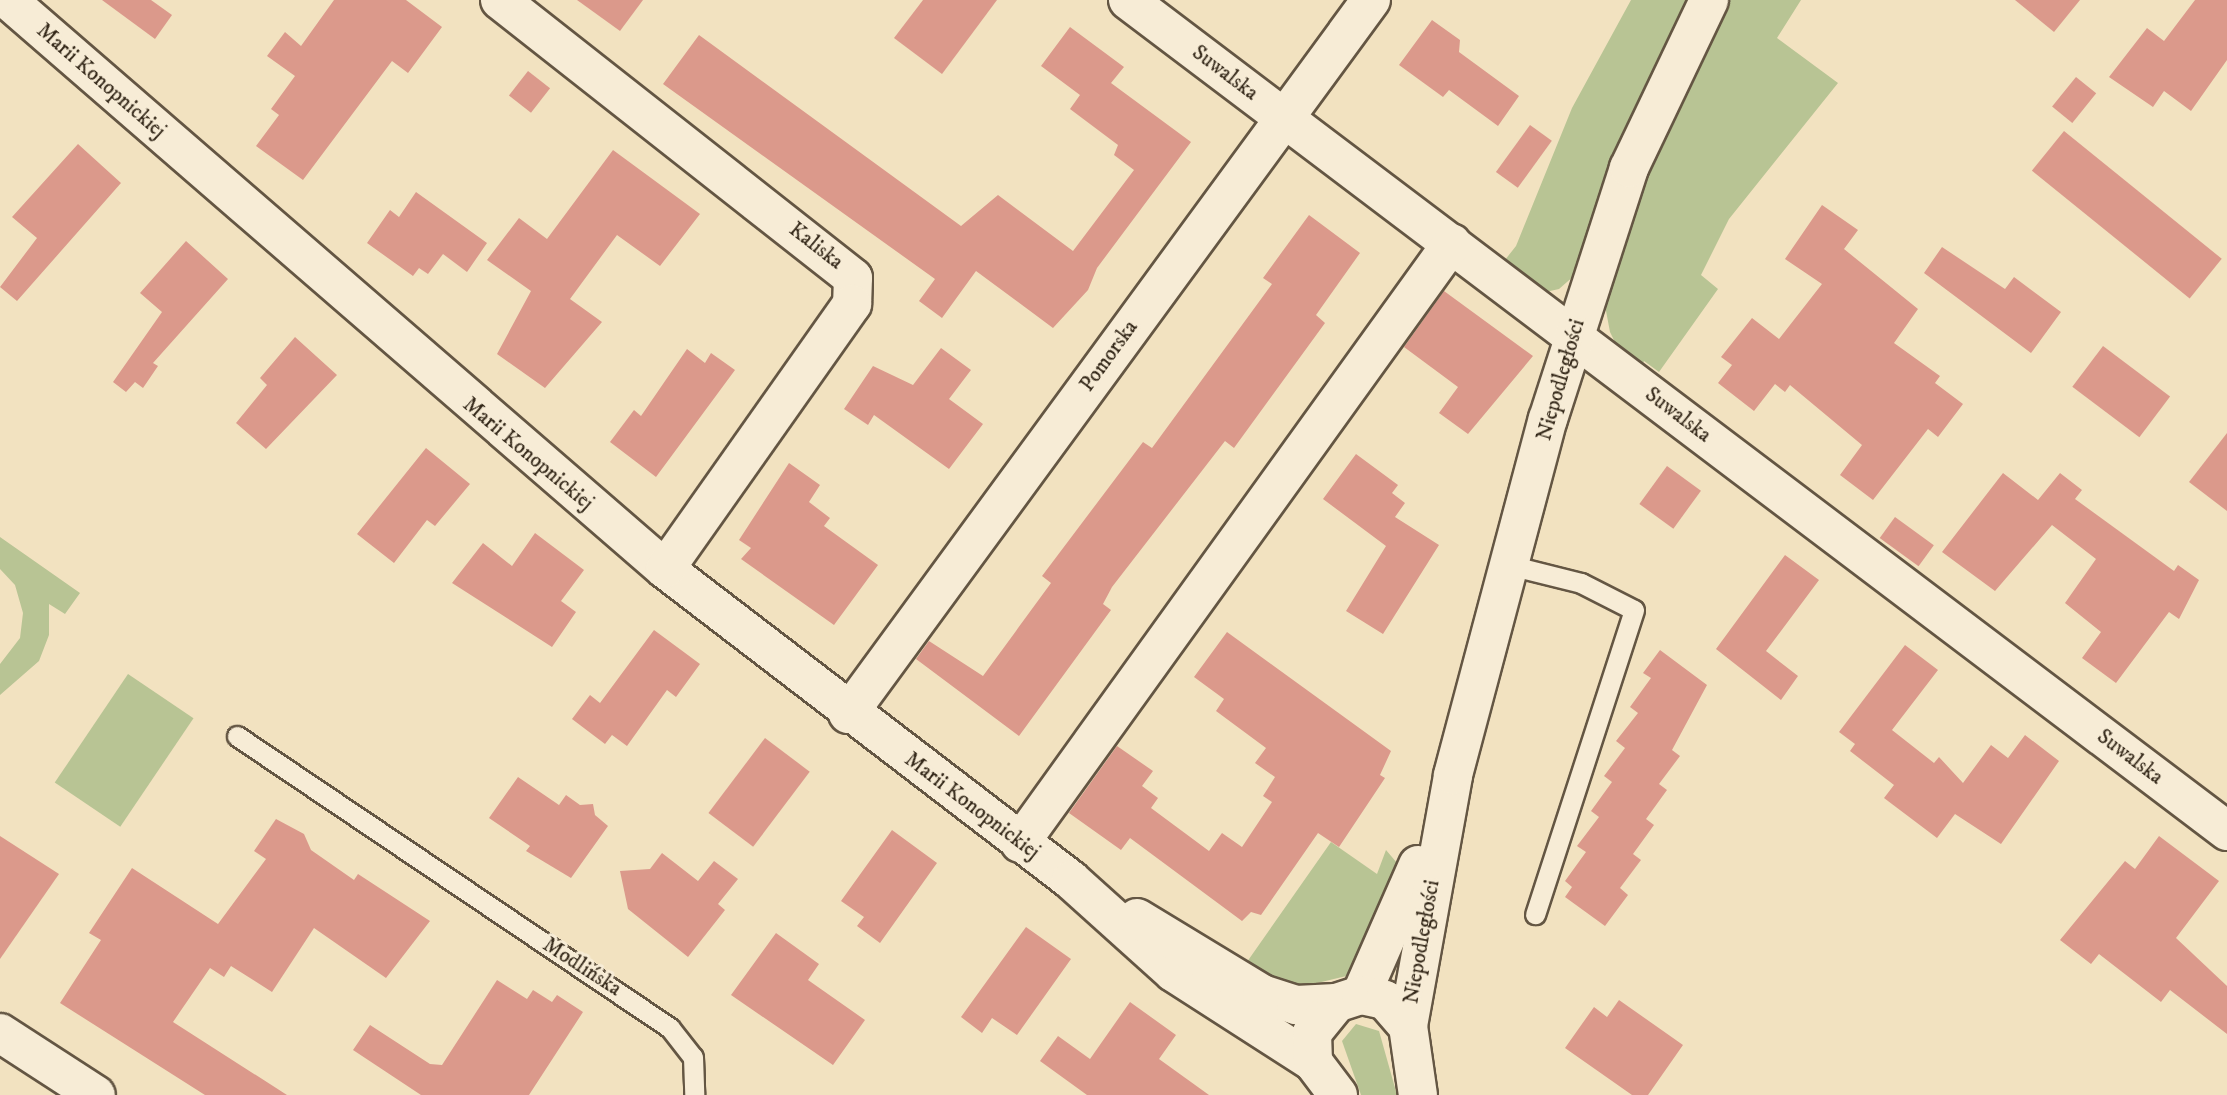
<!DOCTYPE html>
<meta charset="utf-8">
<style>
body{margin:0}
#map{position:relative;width:2227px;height:1095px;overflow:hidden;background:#f2e2c0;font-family:"IM FELL DW Pica",serif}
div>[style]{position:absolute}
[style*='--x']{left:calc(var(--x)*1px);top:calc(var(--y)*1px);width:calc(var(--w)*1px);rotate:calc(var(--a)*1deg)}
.green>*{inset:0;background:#b8c494;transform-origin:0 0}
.building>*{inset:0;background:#db998b;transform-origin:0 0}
.roads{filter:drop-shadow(2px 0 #645643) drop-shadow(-2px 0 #645643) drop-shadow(0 2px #645643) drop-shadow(0 -2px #645643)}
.lane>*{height:19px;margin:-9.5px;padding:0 9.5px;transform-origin:9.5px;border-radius:9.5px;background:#f7ecd6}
.street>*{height:38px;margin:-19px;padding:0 19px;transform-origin:19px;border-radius:19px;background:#f7ecd6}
.secondary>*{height:38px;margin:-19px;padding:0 19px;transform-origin:19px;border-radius:19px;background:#f7ecd6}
span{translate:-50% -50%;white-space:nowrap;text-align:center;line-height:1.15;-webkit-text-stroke:6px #f7ecd6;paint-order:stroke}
.street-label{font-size:21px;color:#342819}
</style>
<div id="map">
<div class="green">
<i style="clip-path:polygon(1631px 0,1691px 0,1615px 156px,1575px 275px,1559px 289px,1541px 293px,1501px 265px,1516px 246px,1572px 108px)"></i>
<i style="clip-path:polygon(1730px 0,1801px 0,1777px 38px,1838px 83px,1729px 219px,1701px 275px,1718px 289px,1659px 372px,1644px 361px,1635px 383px,1610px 332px,1603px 295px,1634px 203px)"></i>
<i style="clip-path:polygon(0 537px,80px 593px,65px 614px,49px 604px,49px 635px,39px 661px,0 695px,0 664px,20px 638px,23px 613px,15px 585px,0 569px)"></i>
<i style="left:128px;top:674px;width:79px;height:131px;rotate:34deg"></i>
<i style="clip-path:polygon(1331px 842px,1377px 874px,1386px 850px,1403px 870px,1355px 974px,1296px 988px,1242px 969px)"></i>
<i style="clip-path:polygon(1356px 1024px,1379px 1031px,1397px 1095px,1361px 1095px,1342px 1041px)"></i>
</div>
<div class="building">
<i style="clip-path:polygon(102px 0,151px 0,172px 15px,155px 39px)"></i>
<i style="clip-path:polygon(334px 0,406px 0,442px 27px,408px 73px,392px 61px,303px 180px,256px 146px,279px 115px,271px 109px,295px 76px,267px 56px,285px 32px,301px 46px)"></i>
<i style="clip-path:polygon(577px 0,643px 0,620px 31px)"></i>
<i style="clip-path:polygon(923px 0,997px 0,942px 74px,894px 38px)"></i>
<i style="clip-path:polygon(2015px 0,2080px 0,2054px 32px)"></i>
<i style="clip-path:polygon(2195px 0,2227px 0,2227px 60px,2191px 111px,2164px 91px,2153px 107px,2109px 77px,2147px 28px,2164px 41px)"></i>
<i style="clip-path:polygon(1432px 20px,1460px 40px,1459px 52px,1519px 96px,1498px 126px,1449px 90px,1443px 97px,1399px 65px)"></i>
<i style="clip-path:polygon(1070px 27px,1124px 67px,1111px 83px,1191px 142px,1097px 268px,1088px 290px,1053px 328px,976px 271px,942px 318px,919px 301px,935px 279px,663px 84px,699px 35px,961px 226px,998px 195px,1073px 251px,1134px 170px,1114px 155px,1118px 145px,1070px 109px,1080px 95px,1041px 66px)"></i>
<i style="left:528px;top:71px;width:28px;height:31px;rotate:38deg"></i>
<i style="left:2076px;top:77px;width:26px;height:38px;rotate:39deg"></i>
<i style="left:1530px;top:125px;width:27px;height:58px;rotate:36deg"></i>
<i style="left:2064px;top:131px;width:203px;height:51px;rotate:39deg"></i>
<i style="clip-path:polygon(78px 144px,121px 183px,17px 301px,0 287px,37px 238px,12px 217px)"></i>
<i style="clip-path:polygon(613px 150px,700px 214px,660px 266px,617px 235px,570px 299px,602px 322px,545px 388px,497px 354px,531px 291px,487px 260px,519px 218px,547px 239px)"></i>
<i style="clip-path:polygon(416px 192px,487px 243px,467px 272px,443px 254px,428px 274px,419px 268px,413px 276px,367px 243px,390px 210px,399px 217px)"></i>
<i style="clip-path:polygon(1822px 205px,1858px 230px,1844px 249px,1918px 309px,1894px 343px,1940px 376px,1935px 383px,1963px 404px,1938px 437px,1928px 429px,1873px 500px,1840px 475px,1862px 445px,1790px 385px,1785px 392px,1775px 384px,1754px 411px,1718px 383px,1732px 365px,1721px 357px,1752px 318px,1779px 339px,1822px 284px,1785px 259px)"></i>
<i style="clip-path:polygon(1309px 215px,1360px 253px,1316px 315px,1325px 323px,1234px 448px,1225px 441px,1112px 587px,1103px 604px,1111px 610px,1019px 736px,916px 659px,929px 641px,983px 676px,1051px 583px,1042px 576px,1143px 442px,1152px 448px,1272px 284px,1263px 278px)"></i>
<i style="clip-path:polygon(186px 241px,228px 279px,153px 363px,158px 366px,143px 388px,135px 382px,126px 392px,113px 382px,162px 312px,140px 293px)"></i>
<i style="clip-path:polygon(1942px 247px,2005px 289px,2014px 277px,2061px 312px,2031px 353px,1924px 273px)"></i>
<i style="clip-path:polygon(1444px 291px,1533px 356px,1468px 434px,1439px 413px,1458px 387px,1404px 347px)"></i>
<i style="clip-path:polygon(295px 337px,337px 375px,266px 449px,236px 423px,267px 385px,260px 378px)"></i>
<i style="left:2103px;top:346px;width:84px;height:51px;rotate:37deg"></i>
<i style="clip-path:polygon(941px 348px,971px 370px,949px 399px,983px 424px,949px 469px,874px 415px,868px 425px,844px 409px,873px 366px,913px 385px)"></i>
<i style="clip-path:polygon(687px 349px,705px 363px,711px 353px,735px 370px,656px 477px,610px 442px,634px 410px,641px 416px)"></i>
<i style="clip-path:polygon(2227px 433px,2227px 511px,2189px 482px)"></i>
<i style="clip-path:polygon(426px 448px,470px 484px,435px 526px,427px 520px,394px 563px,357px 534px)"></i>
<i style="clip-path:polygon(1356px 454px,1398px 485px,1392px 493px,1405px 503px,1395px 517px,1439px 545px,1383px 634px,1346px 611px,1386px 546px,1323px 499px)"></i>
<i style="clip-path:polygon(789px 463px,820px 485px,809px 502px,830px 518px,824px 526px,878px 565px,834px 625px,741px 559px,751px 548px,739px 540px)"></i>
<i style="left:1667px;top:466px;width:42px;height:47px;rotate:36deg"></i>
<i style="clip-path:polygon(2003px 473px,2038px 500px,2060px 473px,2082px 490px,2075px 499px,2174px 571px,2178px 565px,2199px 580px,2179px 619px,2169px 612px,2116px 683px,2082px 658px,2101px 632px,2065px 603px,2096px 559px,2052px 525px,1995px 591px,1942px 552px)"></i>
<i style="left:1895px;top:517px;width:48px;height:26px;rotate:36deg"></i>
<i style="clip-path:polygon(535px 533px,584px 570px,561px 601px,576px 612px,552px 647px,452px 583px,483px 543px,512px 566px)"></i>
<i style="clip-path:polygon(1785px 555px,1819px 580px,1766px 651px,1798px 676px,1781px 700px,1716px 649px)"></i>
<i style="clip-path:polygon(654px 630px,700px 664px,676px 697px,667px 690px,627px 746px,612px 735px,605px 744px,572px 719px,590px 695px,600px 703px)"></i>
<i style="clip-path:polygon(1227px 632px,1391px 751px,1380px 775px,1385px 778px,1339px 847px,1318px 833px,1261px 915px,1251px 912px,1242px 921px,1130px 838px,1121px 850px,1069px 813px,1117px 746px,1153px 771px,1142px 786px,1158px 798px,1151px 808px,1209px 851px,1222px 833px,1242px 847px,1272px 802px,1263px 796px,1275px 777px,1255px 763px,1266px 748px,1216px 711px,1224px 699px,1194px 677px)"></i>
<i style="clip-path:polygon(1905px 645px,1938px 670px,1892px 730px,1934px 763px,1939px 757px,1963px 783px,1991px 745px,2008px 758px,2025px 735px,2059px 761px,2001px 844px,1955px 814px,1937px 838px,1884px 798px,1894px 785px,1850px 751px,1855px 744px,1839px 732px)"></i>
<i style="clip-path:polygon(1660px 650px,1707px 685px,1672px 750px,1680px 756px,1659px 784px,1667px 790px,1646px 819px,1654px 825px,1633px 854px,1641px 860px,1620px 888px,1628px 895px,1605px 926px,1565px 897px,1572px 887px,1565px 881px,1586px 852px,1577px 846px,1599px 817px,1591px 811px,1612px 782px,1604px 776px,1625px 748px,1616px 741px,1638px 713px,1630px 707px,1651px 678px,1643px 673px)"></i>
<i style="left:765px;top:738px;width:56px;height:94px;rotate:37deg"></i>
<i style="clip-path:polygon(518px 777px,559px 805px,566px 795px,580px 805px,593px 804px,595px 815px,608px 826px,571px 878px,526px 851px,530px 846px,489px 818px)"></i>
<i style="clip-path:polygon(276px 819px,304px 834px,311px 850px,354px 880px,358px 874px,430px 921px,386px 978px,314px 928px,272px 992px,231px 966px,224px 977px,210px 968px,173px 1022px,287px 1095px,205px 1095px,60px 1003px,101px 940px,89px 933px,132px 868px,218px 924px,266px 859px,254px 851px)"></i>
<i style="clip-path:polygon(892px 830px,937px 863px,880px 943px,857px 926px,864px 917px,841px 901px)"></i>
<i style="clip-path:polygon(0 836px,59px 874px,0 959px)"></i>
<i style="clip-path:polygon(2159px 836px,2219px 881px,2176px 938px,2227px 986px,2227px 1034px,2170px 990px,2161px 1002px,2099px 954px,2091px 964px,2060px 940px,2125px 861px,2135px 869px)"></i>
<i style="clip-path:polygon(662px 853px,698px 881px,714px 861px,738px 879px,718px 904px,725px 910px,688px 957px,628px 909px,620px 871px,650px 869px)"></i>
<i style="clip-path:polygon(1026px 927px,1071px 959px,1017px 1035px,992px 1018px,982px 1033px,961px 1017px)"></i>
<i style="clip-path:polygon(776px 933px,819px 964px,808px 980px,865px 1020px,833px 1065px,731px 995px)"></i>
<i style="clip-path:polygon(497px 980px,527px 999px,533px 990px,552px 1002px,557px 995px,583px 1012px,529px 1095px,421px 1095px,353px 1050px,370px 1025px,430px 1064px,442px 1065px)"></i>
<i style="clip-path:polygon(1619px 1000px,1683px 1045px,1648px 1095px,1632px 1095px,1565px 1048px,1594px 1007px,1607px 1017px)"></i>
<i style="clip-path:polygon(1130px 1002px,1176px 1035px,1159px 1059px,1209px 1095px,1087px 1095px,1040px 1061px,1058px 1036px,1090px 1059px)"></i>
</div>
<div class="roads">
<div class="lane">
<i style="--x:1509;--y:565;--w:74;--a:14"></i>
<i style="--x:1581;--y:583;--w:59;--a:27"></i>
<i style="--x:1634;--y:610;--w:320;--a:108"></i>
<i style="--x:237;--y:736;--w:522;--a:33.99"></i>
<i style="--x:670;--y:1028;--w:37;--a:52"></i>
<i style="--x:693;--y:1057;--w:38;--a:88"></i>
</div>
<div class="street">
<i style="--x:8;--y:0;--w:869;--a:40.89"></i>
<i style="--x:665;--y:569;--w:511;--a:37.45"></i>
<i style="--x:1071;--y:880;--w:137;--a:42"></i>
<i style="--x:1173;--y:972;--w:166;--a:32.7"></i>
<i style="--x:500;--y:0;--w:449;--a:38.2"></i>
<i style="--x:853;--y:278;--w:26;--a:92"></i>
<i style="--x:852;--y:304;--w:324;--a:125.2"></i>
<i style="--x:1128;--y:0;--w:1378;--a:37.09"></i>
<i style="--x:848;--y:714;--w:885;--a:-53.78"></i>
<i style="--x:1020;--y:843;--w:739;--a:-54.25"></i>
<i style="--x:1137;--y:918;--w:146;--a:31.3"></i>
<i style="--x:1262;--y:994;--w:36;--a:18"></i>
<i style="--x:1296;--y:1005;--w:40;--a:-2.9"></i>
<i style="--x:0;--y:1033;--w:114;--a:32.9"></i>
</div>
<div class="secondary">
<i style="--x:1361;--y:995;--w:142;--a:-66.3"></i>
<i style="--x:1408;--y:1026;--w:255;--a:-79.8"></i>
<i style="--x:1453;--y:775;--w:368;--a:-75.1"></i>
<i style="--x:1548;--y:419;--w:264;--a:-72.1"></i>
<i style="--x:1629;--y:168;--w:186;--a:-64.5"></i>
<i style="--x:1338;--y:1095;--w:41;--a:-127.1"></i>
<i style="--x:1313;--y:1062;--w:29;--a:-92"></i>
<i style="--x:1312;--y:1033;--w:38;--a:-51"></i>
<i style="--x:1336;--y:1003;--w:26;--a:-18"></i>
<i style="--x:1361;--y:995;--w:25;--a:12"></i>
<i style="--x:1385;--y:1000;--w:35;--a:49"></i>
<i style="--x:1408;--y:1026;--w:70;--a:81.8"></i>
</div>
</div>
<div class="street-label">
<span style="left:1225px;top:73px;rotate:37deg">Suwalska</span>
<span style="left:101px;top:81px;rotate:41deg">Marii Konopnickiej</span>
<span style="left:816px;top:246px;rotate:38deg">Kaliska</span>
<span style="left:1109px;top:356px;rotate:-54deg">Pomorska</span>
<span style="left:1561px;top:380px;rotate:-74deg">Niepodległości</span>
<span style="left:1678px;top:415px;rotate:37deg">Suwalska</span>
<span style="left:528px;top:454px;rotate:40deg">Marii Konopnickiej</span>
<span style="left:2130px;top:757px;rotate:37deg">Suwalska</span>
<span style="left:972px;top:806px;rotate:37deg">Marii Konopnickiej</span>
<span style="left:1422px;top:942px;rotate:-80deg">Niepodległości</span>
<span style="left:582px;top:967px;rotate:33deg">Modlińska</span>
</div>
</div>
